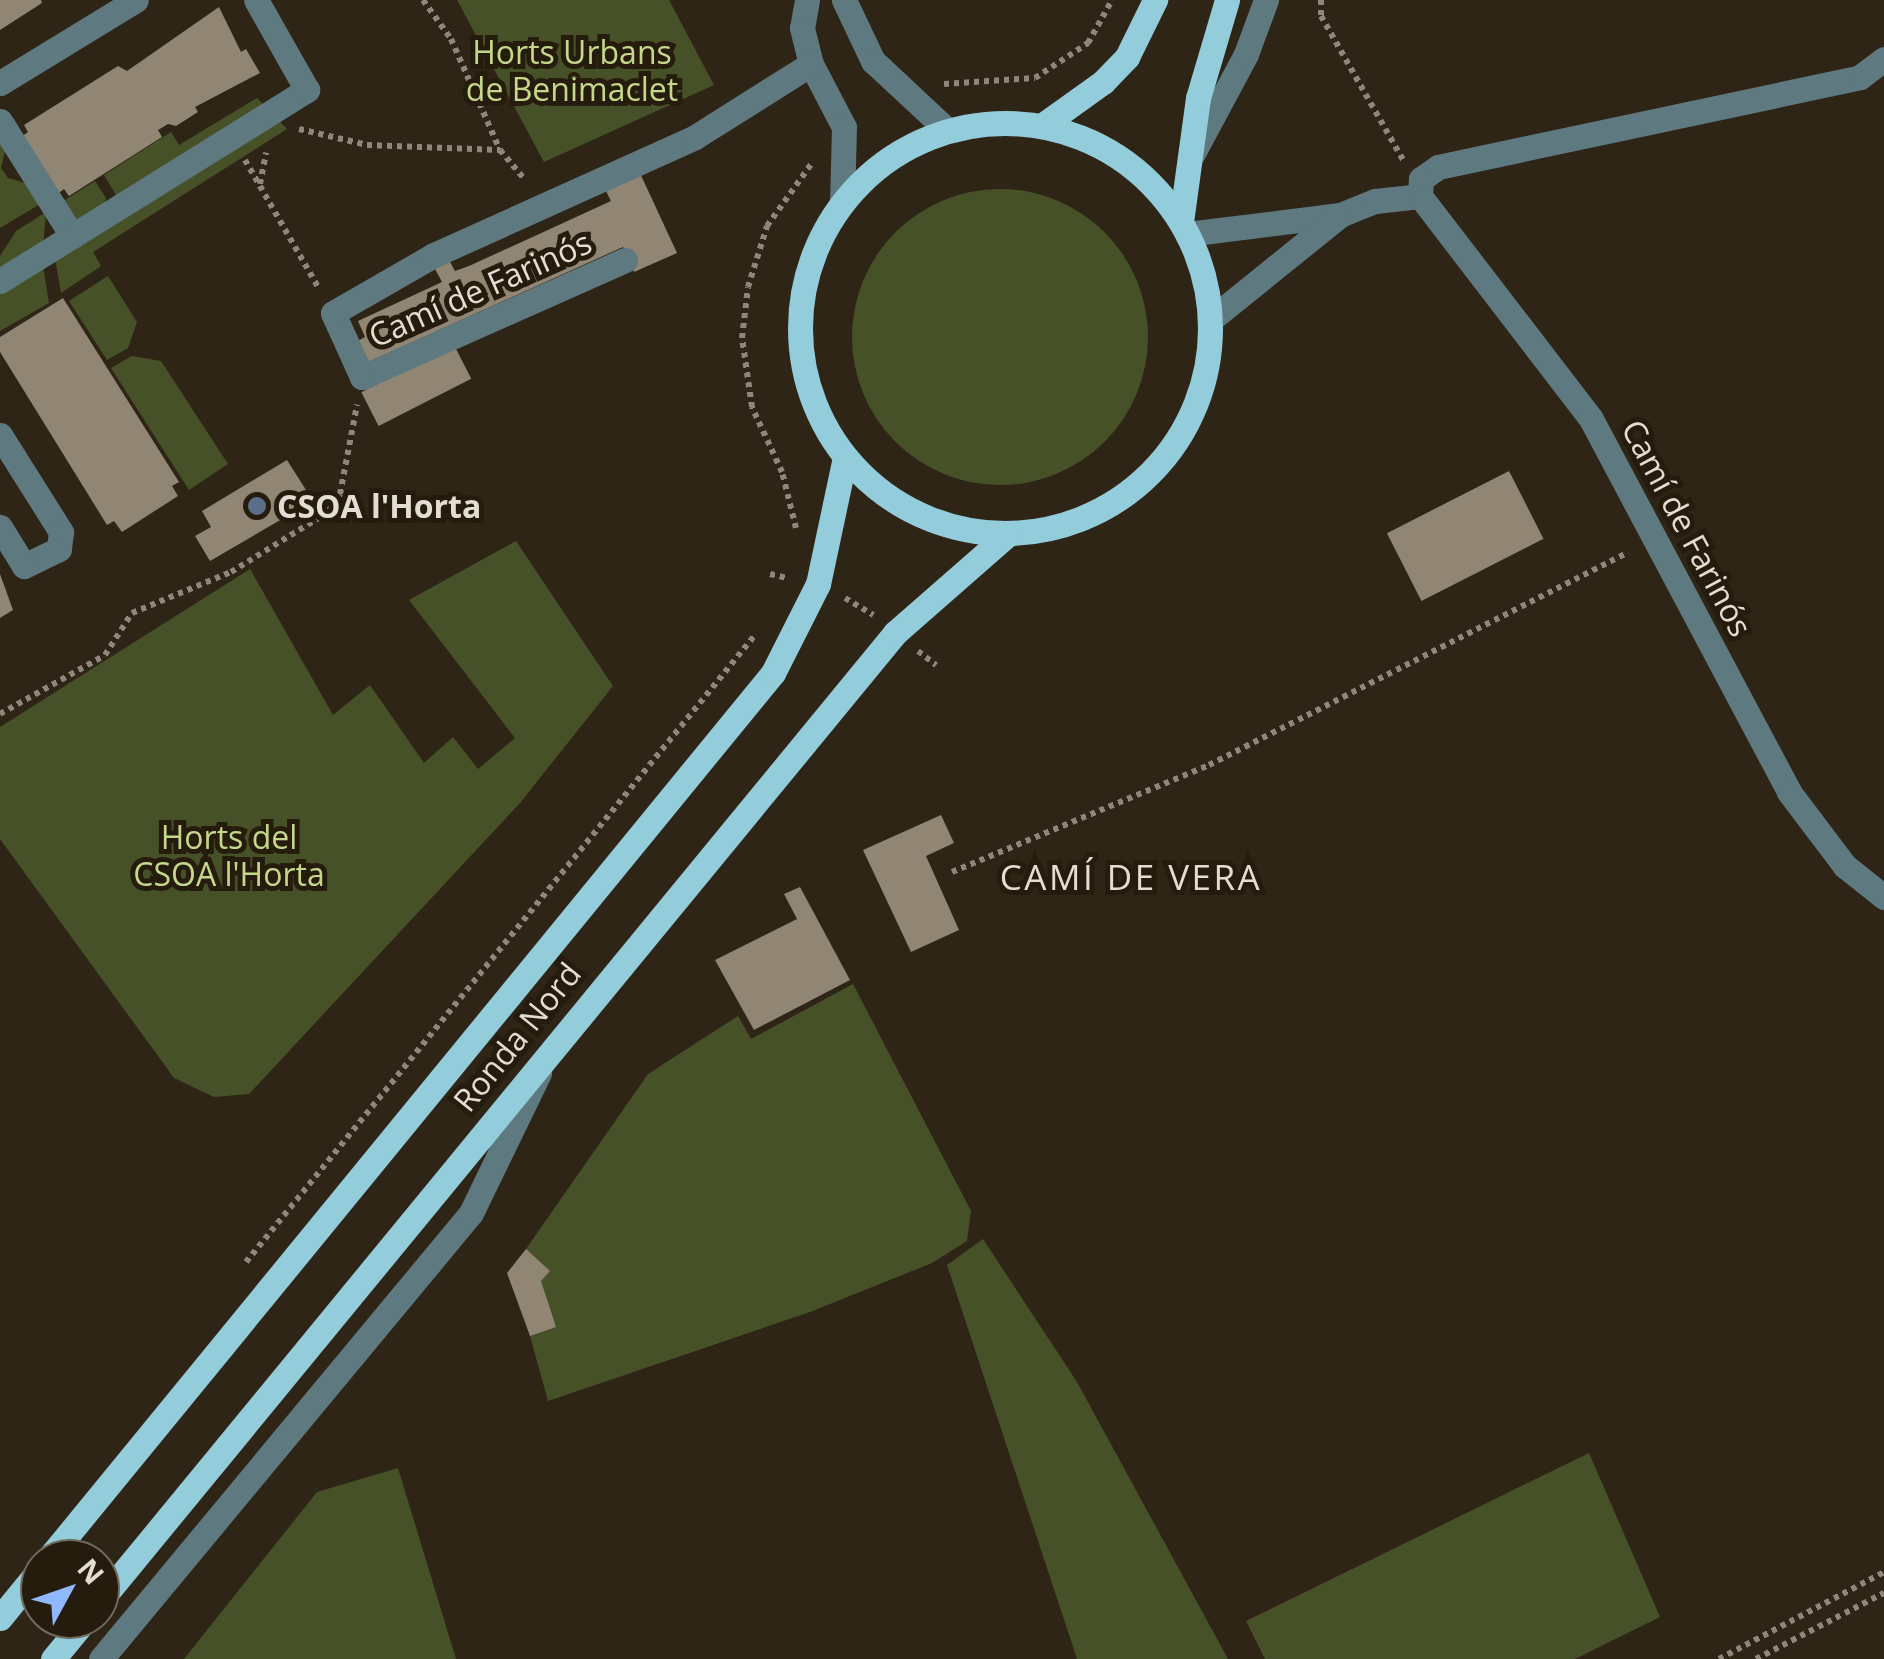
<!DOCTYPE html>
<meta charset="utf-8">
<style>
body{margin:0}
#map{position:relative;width:1884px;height:1659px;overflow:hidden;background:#2f2516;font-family:"Open Sans",sans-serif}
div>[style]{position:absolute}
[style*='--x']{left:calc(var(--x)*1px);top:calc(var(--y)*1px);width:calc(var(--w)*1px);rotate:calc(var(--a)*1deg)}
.green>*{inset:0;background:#475127}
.round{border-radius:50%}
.building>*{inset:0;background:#918574;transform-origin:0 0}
.path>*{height:6px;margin-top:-3px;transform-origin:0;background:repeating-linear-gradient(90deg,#8f877b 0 5px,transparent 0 10px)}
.minor>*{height:25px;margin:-12.5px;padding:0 12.5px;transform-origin:12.5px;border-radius:12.5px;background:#5e7980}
.major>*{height:25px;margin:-12.5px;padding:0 12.5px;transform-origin:12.5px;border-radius:12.5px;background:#93ccdb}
.major>.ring{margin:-12.5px;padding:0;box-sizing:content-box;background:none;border:25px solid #93ccdb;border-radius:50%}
.dots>*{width:28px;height:28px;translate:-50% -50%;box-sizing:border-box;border:5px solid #251c0d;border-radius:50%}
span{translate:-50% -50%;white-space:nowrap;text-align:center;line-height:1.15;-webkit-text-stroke:10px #251c0d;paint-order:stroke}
.park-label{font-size:32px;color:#c4d78a}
.street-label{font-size:32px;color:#e3ddd4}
.poi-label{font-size:32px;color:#e3ddd4;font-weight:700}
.left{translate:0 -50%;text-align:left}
.neighbourhood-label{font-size:35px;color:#e3ddd4;letter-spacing:2.5px}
.north{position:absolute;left:20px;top:1539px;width:100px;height:100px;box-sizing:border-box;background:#251c0d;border:2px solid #71695d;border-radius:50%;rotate:50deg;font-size:28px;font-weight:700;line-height:40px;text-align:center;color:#e3ddd4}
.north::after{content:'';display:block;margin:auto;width:35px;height:45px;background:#90b8fd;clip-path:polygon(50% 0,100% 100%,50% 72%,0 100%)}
</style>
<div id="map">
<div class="green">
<i style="clip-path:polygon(457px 0,669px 0,714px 85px,544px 162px)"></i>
<i style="clip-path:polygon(257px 98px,287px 129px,93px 252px,101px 266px,61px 293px,54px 252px,57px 205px,95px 181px,106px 198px,100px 223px,116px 195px,104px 175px,171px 132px,179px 145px)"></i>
<i style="clip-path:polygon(0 138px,6px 147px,1px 168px,8px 178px,29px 184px,42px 203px,0 228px)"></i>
<i class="round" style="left:852px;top:189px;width:296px;height:296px"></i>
<i style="clip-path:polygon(46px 212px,42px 260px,49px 303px,0 331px,0 256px,16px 231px)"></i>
<i style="clip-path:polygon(108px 276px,137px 322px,128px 348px,107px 360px,69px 301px)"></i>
<i style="clip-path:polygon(132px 356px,161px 361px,228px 464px,189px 490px,111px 368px)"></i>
<i style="clip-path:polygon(516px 541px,613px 686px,520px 803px,249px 1094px,214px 1097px,174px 1078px,0 839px,0 727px,250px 569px,333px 715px,370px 685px,424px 763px,453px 737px,478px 769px,515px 738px,409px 600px)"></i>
<i style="clip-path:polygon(853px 984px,971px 1211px,967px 1241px,932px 1263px,810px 1312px,548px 1401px,530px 1336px,526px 1249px,648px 1074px,738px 1016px,751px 1039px)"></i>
<i style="clip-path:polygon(983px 1239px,1077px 1382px,1228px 1659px,1077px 1659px,947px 1265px)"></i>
<i style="clip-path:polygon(1589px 1453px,1660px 1617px,1575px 1659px,1265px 1659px,1246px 1621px)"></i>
<i style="clip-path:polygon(398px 1468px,456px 1659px,184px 1659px,317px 1492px)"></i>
</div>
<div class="building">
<i style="clip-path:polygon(0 0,41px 0,42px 3px,0 30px)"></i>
<i style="clip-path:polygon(219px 7px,241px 52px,246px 49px,260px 73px,195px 107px,198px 112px,176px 126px,168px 124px,158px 130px,162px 137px,69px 196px,64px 189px,57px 194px,21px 137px,28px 132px,24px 125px,118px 66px,127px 71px)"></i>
<i style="clip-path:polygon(639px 171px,677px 253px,634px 272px,623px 247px,364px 364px,354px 343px,365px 337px,358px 321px,442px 282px,434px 267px,449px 260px,455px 271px,469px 266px,611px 201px,605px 189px)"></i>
<i style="clip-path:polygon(63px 298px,179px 482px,172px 486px,178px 496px,122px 532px,114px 521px,107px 525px,0 352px,0 337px)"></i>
<i style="left:454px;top:345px;width:38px;height:104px;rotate:63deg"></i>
<i style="clip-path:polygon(287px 460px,313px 501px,210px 561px,195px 536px,211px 527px,202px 511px)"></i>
<i style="left:1509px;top:471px;width:76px;height:137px;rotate:63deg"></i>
<i style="clip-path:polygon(0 574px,13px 610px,0 618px)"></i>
<i style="clip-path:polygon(941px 815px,954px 843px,926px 856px,959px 930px,911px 952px,863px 850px)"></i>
<i style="clip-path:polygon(800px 887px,850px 980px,754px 1030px,715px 960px,797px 919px,784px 894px)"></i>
<i style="clip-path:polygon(526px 1249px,550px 1271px,541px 1281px,556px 1327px,530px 1336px,507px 1273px)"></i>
</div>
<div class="path">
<i style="--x:423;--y:0;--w:48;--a:54.3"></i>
<i style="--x:451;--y:39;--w:121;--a:66.2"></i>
<i style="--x:1321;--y:0;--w:16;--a:90"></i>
<i style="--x:1321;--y:16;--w:166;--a:60.3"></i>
<i style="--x:944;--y:84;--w:91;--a:-3.8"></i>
<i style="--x:1035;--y:78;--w:64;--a:-33.4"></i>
<i style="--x:1088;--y:43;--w:49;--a:-60.8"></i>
<i style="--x:299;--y:129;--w:70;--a:13.2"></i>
<i style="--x:367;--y:145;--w:133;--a:2.2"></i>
<i style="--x:500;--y:150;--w:39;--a:50"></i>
<i style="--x:245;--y:160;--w:146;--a:60.1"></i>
<i style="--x:260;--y:184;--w:32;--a:-79"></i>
<i style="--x:796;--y:528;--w:58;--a:-104"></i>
<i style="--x:782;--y:472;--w:72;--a:-114.8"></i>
<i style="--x:752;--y:407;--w:70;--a:-98.2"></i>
<i style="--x:742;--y:338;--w:51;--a:-83.3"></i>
<i style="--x:748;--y:287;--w:64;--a:-72.7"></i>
<i style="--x:767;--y:226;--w:77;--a:-54.5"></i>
<i style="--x:770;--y:574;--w:17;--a:13"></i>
<i style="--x:845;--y:598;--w:33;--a:31"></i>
<i style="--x:918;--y:651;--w:23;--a:38"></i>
<i style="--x:0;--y:714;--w:120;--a:-29.3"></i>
<i style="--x:105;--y:655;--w:50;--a:-57.3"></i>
<i style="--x:132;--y:613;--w:107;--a:-22.5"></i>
<i style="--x:231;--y:572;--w:114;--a:-31.7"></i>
<i style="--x:328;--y:512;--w:22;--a:-56"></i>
<i style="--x:340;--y:494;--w:91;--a:-79.2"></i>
<i style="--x:952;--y:872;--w:278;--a:-22.6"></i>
<i style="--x:1209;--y:765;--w:470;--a:-26.9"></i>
<i style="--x:246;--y:1262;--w:808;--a:-50.93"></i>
<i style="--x:1719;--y:1659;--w:187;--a:-27.8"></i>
<i style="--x:1756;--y:1659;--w:144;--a:-27.3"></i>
</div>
<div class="minor">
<i style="--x:807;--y:0;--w:28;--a:100"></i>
<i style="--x:802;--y:28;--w:37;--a:76"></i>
<i style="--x:811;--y:64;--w:71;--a:62.4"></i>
<i style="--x:844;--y:127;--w:74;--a:91.5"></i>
<i style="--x:844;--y:0;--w:68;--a:64.6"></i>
<i style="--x:873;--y:61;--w:101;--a:43"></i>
<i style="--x:0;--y:83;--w:159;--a:-31.4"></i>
<i style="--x:0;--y:121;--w:136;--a:57.9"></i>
<i style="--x:1193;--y:153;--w:112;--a:-61.8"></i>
<i style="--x:1246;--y:54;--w:58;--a:-69.7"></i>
<i style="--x:1420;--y:196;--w:17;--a:-87"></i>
<i style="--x:1421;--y:179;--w:21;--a:-35"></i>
<i style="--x:1438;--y:167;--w:431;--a:-12"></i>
<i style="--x:1860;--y:77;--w:30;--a:-37"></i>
<i style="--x:1187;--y:234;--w:154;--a:-7.1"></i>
<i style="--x:1340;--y:215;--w:38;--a:-22"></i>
<i style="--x:1375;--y:201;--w:45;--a:-6.3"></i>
<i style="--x:1420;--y:196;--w:281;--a:52.5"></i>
<i style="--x:1591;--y:419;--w:422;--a:62"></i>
<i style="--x:1789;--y:792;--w:93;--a:52.9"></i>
<i style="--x:1845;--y:866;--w:50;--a:38.5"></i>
<i style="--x:625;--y:260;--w:288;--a:156"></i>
<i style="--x:362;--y:377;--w:70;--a:-114.4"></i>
<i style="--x:333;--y:313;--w:116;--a:-29.9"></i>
<i style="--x:434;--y:255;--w:286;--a:-24.3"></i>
<i style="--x:695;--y:137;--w:137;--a:-32.2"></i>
<i style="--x:0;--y:281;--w:362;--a:-31.9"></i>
<i style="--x:307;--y:90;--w:103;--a:-119.5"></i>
<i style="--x:1210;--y:320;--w:166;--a:-38.9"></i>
<i style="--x:0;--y:435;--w:115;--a:57.8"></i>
<i style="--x:61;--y:532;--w:17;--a:97"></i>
<i style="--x:59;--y:549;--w:39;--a:154"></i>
<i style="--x:24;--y:566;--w:46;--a:-121.6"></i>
<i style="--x:101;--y:1659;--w:579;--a:-50.32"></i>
<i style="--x:471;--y:1213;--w:156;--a:-64.1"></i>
</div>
<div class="major">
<i class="ring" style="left:800px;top:123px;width:385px;height:385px"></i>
<i style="--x:1043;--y:125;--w:74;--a:-35.6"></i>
<i style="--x:1103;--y:82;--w:35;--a:-46"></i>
<i style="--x:1127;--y:57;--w:64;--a:-63.8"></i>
<i style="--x:1181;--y:222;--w:125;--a:-82.2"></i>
<i style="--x:1198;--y:98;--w:102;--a:-73.5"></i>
<i style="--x:48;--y:1559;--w:1145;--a:-50.71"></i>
<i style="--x:773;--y:673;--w:100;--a:-63.2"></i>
<i style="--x:818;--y:584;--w:130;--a:-78"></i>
<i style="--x:100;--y:1601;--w:1253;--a:-50.6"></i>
<i style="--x:895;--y:633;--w:149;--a:-41.2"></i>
<i style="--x:0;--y:1618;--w:63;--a:-50.8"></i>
<i style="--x:53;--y:1659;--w:52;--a:-50.5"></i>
</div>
<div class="dots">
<i style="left:257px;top:506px;background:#5c6f8a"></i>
</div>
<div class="park-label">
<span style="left:572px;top:71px">Horts Urbans<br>de Benimaclet</span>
<span style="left:229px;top:856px">Horts del<br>CSOA l'Horta</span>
</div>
<div class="street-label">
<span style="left:480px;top:289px;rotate:-24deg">Camí de Farinós</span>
<span style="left:1687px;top:528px;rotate:62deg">Camí de Farinós</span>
<span style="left:517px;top:1037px;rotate:-51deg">Ronda Nord</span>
</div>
<div class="poi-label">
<span class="left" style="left:277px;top:506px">CSOA l'Horta</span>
</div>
<div class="neighbourhood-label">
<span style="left:1131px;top:877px">CAMÍ DE VERA</span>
</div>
<div class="north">N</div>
</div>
